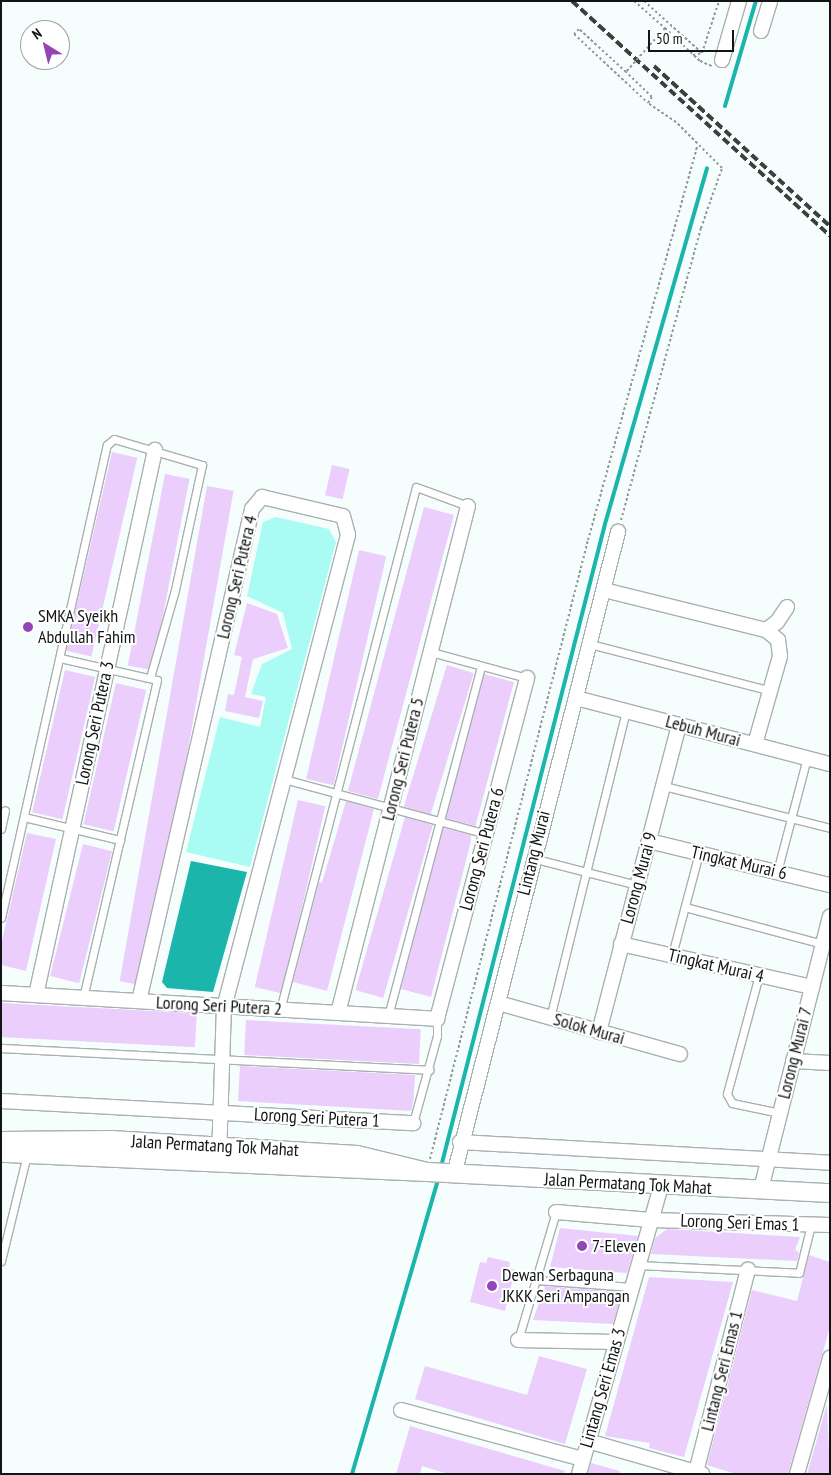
<!DOCTYPE html>
<style>
body{margin:0}
#map{position:relative;width:831px;height:1475px;overflow:hidden;background:#f5fefd;font-family:"PT Sans Narrow",sans-serif}
div>[style]{position:absolute}
[style*='--x']{left:calc(var(--x)*1px);top:calc(var(--y)*1px);width:calc(var(--w)*1px);rotate:calc(var(--a)*1deg)}
.green>*{inset:0;background:#aafbf3}
.water>*{inset:0;background:#1cb5ab}
.stream>*{height:4px;margin:-2px;padding:0 2px;transform-origin:2px;border-radius:2px;background:#1cb5ab}
.building>*{inset:0;background:#eccefc;transform-origin:0 0}
.path>*{height:2px;margin-top:-1px;transform-origin:0;background:repeating-linear-gradient(90deg,#909796 0 2.5px,transparent 0 5px)}
.roads{filter:drop-shadow(1px 0 #a9b1b0) drop-shadow(-1px 0 #a9b1b0) drop-shadow(0 1px #a9b1b0) drop-shadow(0 -1px #a9b1b0)}
.service>*{height:7px;margin:-3.5px;padding:0 3.5px;transform-origin:3.5px;border-radius:3.5px;background:#fff}
.minor>*{height:14px;margin:-7px;padding:0 7px;transform-origin:7px;border-radius:7px;background:#fff}
.tertiary>*{height:18px;margin:-9px;padding:0 9px;transform-origin:9px;border-radius:9px;background:#fff}
.rail>*{height:4px;margin-top:-2px;transform-origin:0;background:repeating-linear-gradient(90deg,#3b403f 0 8px,transparent 0 12px)}
.path-bridge>*{height:2px;margin-top:-1px;transform-origin:0;background:repeating-linear-gradient(90deg,#909796 0 2.5px,transparent 0 5px)}
.dots>*{width:14px;height:14px;translate:-50% -50%;box-sizing:border-box;border:2px solid #fff;border-radius:50%}
span{translate:-50% -50%;white-space:nowrap;text-align:center;line-height:1.15;-webkit-text-stroke:4px #fff;paint-order:stroke}
.street-label{font-size:18px;color:#121515}
.poi-label{font-size:18px;color:#121515}
.left{translate:0 -50%;text-align:left}
.frame{position:absolute;inset:0;border:2px solid #121515;pointer-events:none}
.north{position:absolute;left:20px;top:20px;width:50px;height:50px;box-sizing:border-box;background:#fff;border:1px solid #a0a1a1;border-radius:50%;rotate:324deg;font-size:14px;font-weight:700;line-height:20px;text-align:center;color:#121515}
.north::after{content:'';display:block;margin:auto;width:18px;height:22px;background:#9345b6;clip-path:polygon(50% 0,100% 100%,50% 72%,0 100%)}
.scale{position:absolute;left:648px;top:30px;width:86px;height:22px;box-sizing:border-box;border:2px solid #121515;border-top:0;padding-left:6px;font-size:15px;line-height:18px;white-space:nowrap;color:#121515;-webkit-text-stroke:4px #fff;paint-order:stroke}
</style>
<div id="map">
<div class="green">
<i style="clip-path:polygon(276px 517px,329px 529px,336px 542px,250px 867px,186px 852px,220px 717px,260px 727px,266px 697px,251px 694px,262px 664px,292px 649px,283px 613px,247px 596px,263px 522px)"></i>
</div>
<div class="water">
<i style="clip-path:polygon(191px 861px,247px 872px,213px 992px,167px 988px,162px 982px)"></i>
</div>
<div class="stream">
<i style="--x:725;--y:106;--w:109;--a:-73.6"></i>
<i style="--x:442;--y:1163;--w:659;--a:-75.69"></i>
<i style="--x:605;--y:524;--w:370;--a:-74"></i>
<i style="--x:352;--y:1474;--w:303;--a:-73.7"></i>
</div>
<div class="building">
<i style="left:112px;top:452px;width:26px;height:204px;rotate:13deg"></i>
<i style="left:332px;top:465px;width:18px;height:31px;rotate:13deg"></i>
<i style="left:165px;top:474px;width:25px;height:195px;rotate:11deg"></i>
<i style="left:207px;top:486px;width:27px;height:503px;rotate:10deg"></i>
<i style="left:424px;top:507px;width:31px;height:294px;rotate:15deg"></i>
<i style="left:359px;top:550px;width:28px;height:235px;rotate:13deg"></i>
<i style="clip-path:polygon(247px 603px,277px 614px,288px 648px,253px 659px,245px 697px,263px 701px,259px 718px,225px 711px,228px 694px,234px 695px,242px 657px,234px 655px)"></i>
<i style="left:447px;top:665px;width:28px;height:148px;rotate:17deg"></i>
<i style="left:65px;top:670px;width:31px;height:146px;rotate:13deg"></i>
<i style="left:484px;top:674px;width:31px;height:149px;rotate:15deg"></i>
<i style="left:116px;top:683px;width:31px;height:145px;rotate:13deg"></i>
<i style="left:298px;top:800px;width:28px;height:192px;rotate:13deg"></i>
<i style="clip-path:polygon(346px 801px,374px 809px,327px 991px,293px 982px,319px 882px,322px 883px)"></i>
<i style="left:405px;top:817px;width:29px;height:180px;rotate:16deg"></i>
<i style="clip-path:polygon(443px 828px,471px 835px,471px 841px,431px 997px,401px 989px)"></i>
<i style="clip-path:polygon(27px 833px,56px 839px,26px 971px,1px 965px,1px 945px)"></i>
<i style="left:83px;top:844px;width:30px;height:136px;rotate:14deg"></i>
<i style="left:1px;top:1003px;width:196px;height:34px;rotate:3deg"></i>
<i style="left:246px;top:1020px;width:175px;height:35px;rotate:3deg"></i>
<i style="clip-path:polygon(240px 1066px,415px 1075px,413px 1104px,411px 1111px,238px 1101px)"></i>
<i style="clip-path:polygon(560px 1228px,638px 1236px,627px 1273px,550px 1267px)"></i>
<i style="clip-path:polygon(667px 1229px,800px 1237px,795px 1250px,799px 1252px,797px 1261px,651px 1254px,655px 1238px)"></i>
<i style="clip-path:polygon(809px 1255px,830px 1262px,830px 1327px,788px 1474px,736px 1474px,707px 1465px,752px 1290px,797px 1301px)"></i>
<i style="clip-path:polygon(488px 1257px,510px 1262px,509px 1268px,515px 1270px,505px 1311px,470px 1302px,480px 1262px,486px 1263px)"></i>
<i style="clip-path:polygon(649px 1277px,733px 1282px,684px 1457px,649px 1448px,650px 1443px,605px 1436px)"></i>
<i style="clip-path:polygon(545px 1286px,622px 1292px,613px 1324px,533px 1320px)"></i>
<i style="clip-path:polygon(539px 1356px,587px 1369px,565px 1444px,415px 1399px,425px 1366px,527px 1395px)"></i>
<i style="clip-path:polygon(827px 1404px,830px 1474px,807px 1474px)"></i>
<i style="clip-path:polygon(410px 1426px,565px 1471px,564px 1474px,448px 1474px,422px 1466px,420px 1474px,396px 1474px)"></i>
<i style="clip-path:polygon(591px 1463px,620px 1471px,620px 1474px,588px 1474px)"></i>
</div>
<div class="path">
<i style="--x:644;--y:1;--w:78;--a:41.9"></i>
<i style="--x:702;--y:53;--w:55;--a:-71.9"></i>
<i style="--x:665;--y:28;--w:48;--a:43.3"></i>
<i style="--x:700;--y:61;--w:13;--a:23"></i>
<i style="--x:693;--y:55;--w:9;--a:-13"></i>
<i style="--x:621;--y:520;--w:303;--a:-74.7"></i>
<i style="--x:701;--y:228;--w:64;--a:-70.7"></i>
<i style="--x:722;--y:168;--w:65;--a:-135"></i>
<i style="--x:676;--y:122;--w:34;--a:-146"></i>
<i style="--x:648;--y:103;--w:7;--a:-56"></i>
<i style="--x:652;--y:97;--w:36;--a:-136"></i>
<i style="--x:430;--y:1159;--w:639;--a:-75.68"></i>
<i style="--x:588;--y:540;--w:409;--a:-74.5"></i>
</div>
<div class="roads">
<div class="service">
<i style="--x:590;--y:644;--w:184;--a:14.5"></i>
<i style="--x:431;--y:652;--w:99;--a:15.2"></i>
<i style="--x:60;--y:658;--w:99;--a:12.8"></i>
<i style="--x:157;--y:680;--w:326;--a:103.1"></i>
<i style="--x:284;--y:779;--w:209;--a:15.2"></i>
<i style="--x:664;--y:786;--w:171;--a:14.2"></i>
<i style="--x:24;--y:817;--w:99;--a:13.5"></i>
<i style="--x:1;--y:829;--w:19;--a:-78"></i>
<i style="--x:532;--y:858;--w:108;--a:14.4"></i>
<i style="--x:777;--y:872;--w:118;--a:-75.3"></i>
<i style="--x:685;--y:907;--w:143;--a:15"></i>
<i style="--x:1;--y:918;--w:485;--a:-77.4"></i>
<i style="--x:107;--y:445;--w:9;--a:-41"></i>
<i style="--x:114;--y:439;--w:92;--a:16.5"></i>
<i style="--x:202;--y:465;--w:128;--a:102.2"></i>
<i style="--x:175;--y:590;--w:91;--a:105.9"></i>
<i style="--x:672;--y:955;--w:106;--a:-75.2"></i>
<i style="--x:759;--y:975;--w:123;--a:105.1"></i>
<i style="--x:727;--y:1094;--w:10;--a:61"></i>
<i style="--x:732;--y:1103;--w:49;--a:11.8"></i>
<i style="--x:280;--y:1010;--w:540;--a:-75.42"></i>
<i style="--x:416;--y:487;--w:55;--a:20.1"></i>
<i style="--x:388;--y:1016;--w:362;--a:-75.1"></i>
<i style="--x:550;--y:1018;--w:316;--a:-76.1"></i>
<i style="--x:1;--y:1048;--w:429;--a:2.9"></i>
<i style="--x:413;--y:1123;--w:90;--a:-74.6"></i>
<i style="--x:437;--y:1036;--w:17;--a:-90"></i>
<i style="--x:1;--y:1261;--w:110;--a:-76.3"></i>
<i style="--x:638;--y:1265;--w:161;--a:2.8"></i>
<i style="--x:799;--y:1273;--w:49;--a:-76"></i>
<i style="--x:536;--y:1280;--w:96;--a:4.2"></i>
<i style="--x:518;--y:1340;--w:134;--a:-73.5"></i>
</div>
<div class="minor">
<i style="--x:761;--y:31;--w:31;--a:-73"></i>
<i style="--x:722;--y:60;--w:61;--a:-73.9"></i>
<i style="--x:604;--y:590;--w:167;--a:13.9"></i>
<i style="--x:766;--y:630;--w:14;--a:-36"></i>
<i style="--x:777;--y:622;--w:18;--a:-56"></i>
<i style="--x:576;--y:698;--w:262;--a:14.6"></i>
<i style="--x:755;--y:744;--w:91;--a:-74.1"></i>
<i style="--x:780;--y:656;--w:16;--a:-97"></i>
<i style="--x:778;--y:640;--w:16;--a:-140"></i>
<i style="--x:649;--y:841;--w:186;--a:13.7"></i>
<i style="--x:621;--y:944;--w:196;--a:12.7"></i>
<i style="--x:1;--y:993;--w:437;--a:3.4"></i>
<i style="--x:437;--y:1019;--w:353;--a:-75.2"></i>
<i style="--x:36;--y:995;--w:558;--a:-77.68"></i>
<i style="--x:139;--y:1001;--w:505;--a:-77.06"></i>
<i style="--x:252;--y:509;--w:16;--a:-50"></i>
<i style="--x:262;--y:497;--w:83;--a:13.2"></i>
<i style="--x:343;--y:516;--w:20;--a:75"></i>
<i style="--x:348;--y:535;--w:487;--a:104.7"></i>
<i style="--x:224;--y:1006;--w:150;--a:91.9"></i>
<i style="--x:498;--y:1003;--w:189;--a:15.7"></i>
<i style="--x:338;--y:1013;--w:523;--a:-75.62"></i>
<i style="--x:599;--y:1032;--w:317;--a:-75.4"></i>
<i style="--x:793;--y:1061;--w:37;--a:3"></i>
<i style="--x:1;--y:1101;--w:413;--a:3.1"></i>
<i style="--x:460;--y:1142;--w:371;--a:3.2"></i>
<i style="--x:454;--y:1175;--w:664;--a:-75.69"></i>
<i style="--x:761;--y:1189;--w:281;--a:-75.8"></i>
<i style="--x:556;--y:1212;--w:95;--a:4.8"></i>
<i style="--x:651;--y:1220;--w:179;--a:1.6"></i>
<i style="--x:518;--y:1340;--w:98;--a:1.2"></i>
<i style="--x:401;--y:1410;--w:188;--a:15.1"></i>
<i style="--x:588;--y:1441;--w:119;--a:16.1"></i>
<i style="--x:696;--y:1472;--w:209;--a:-75.6"></i>
<i style="--x:579;--y:1474;--w:299;--a:-74.1"></i>
<i style="--x:797;--y:1474;--w:121;--a:-74.1"></i>
</div>
<div class="tertiary">
<i style="--x:1;--y:1141;--w:110;--a:-0.5"></i>
<i style="--x:111;--y:1140;--w:246;--a:3.5"></i>
<i style="--x:357;--y:1155;--w:72;--a:13.7"></i>
<i style="--x:427;--y:1172;--w:426;--a:-177.4"></i>
<i style="--x:427;--y:1172;--w:404;--a:3"></i>
</div>
</div>
<div class="rail">
<i style="--x:572;--y:1;--w:349;--a:42.3"></i>
<i style="--x:654;--y:66;--w:238;--a:42.3"></i>
</div>
<div class="path-bridge">
<i style="--x:634;--y:1;--w:41;--a:41.1"></i>
<i style="--x:665;--y:28;--w:59;--a:131.6"></i>
<i style="--x:626;--y:72;--w:64;--a:-137.5"></i>
<i style="--x:579;--y:29;--w:7;--a:135"></i>
<i style="--x:574;--y:34;--w:101;--a:43"></i>
</div>
<div class="dots">
<i style="left:28px;top:627px;background:#9345b6"></i>
<i style="left:582px;top:1246px;background:#9345b6"></i>
<i style="left:492px;top:1286px;background:#9345b6"></i>
</div>
<div class="street-label">
<span style="left:237px;top:577px;rotate:-77deg">Lorong Seri Putera 4</span>
<span style="left:95px;top:723px;rotate:-78deg">Lorong Seri Putera 3</span>
<span style="left:703px;top:731px;rotate:15deg">Lebuh Murai</span>
<span style="left:403px;top:759px;rotate:-76deg">Lorong Seri Putera 5</span>
<span style="left:482px;top:849px;rotate:-75deg">Lorong Seri Putera 6</span>
<span style="left:534px;top:853px;rotate:-76deg">Lintang Murai</span>
<span style="left:739px;top:863px;rotate:13deg">Tingkat Murai 6</span>
<span style="left:639px;top:878px;rotate:-75deg">Lorong Murai 9</span>
<span style="left:716px;top:966px;rotate:13deg">Tingkat Murai 4</span>
<span style="left:219px;top:1006px;rotate:3deg">Lorong Seri Putera 2</span>
<span style="left:589px;top:1029px;rotate:16deg">Solok Murai</span>
<span style="left:795px;top:1053px;rotate:-76deg">Lorong Murai 7</span>
<span style="left:317px;top:1118px;rotate:3deg">Lorong Seri Putera 1</span>
<span style="left:215px;top:1146px;rotate:3deg">Jalan Permatang Tok Mahat</span>
<span style="left:628px;top:1184px;rotate:3deg">Jalan Permatang Tok Mahat</span>
<span style="left:740px;top:1223px;rotate:2deg">Lorong Seri Emas 1</span>
<span style="left:722px;top:1371px;rotate:-76deg">Lintang Seri Emas 1</span>
<span style="left:603px;top:1388px;rotate:-74deg">Lintang Seri Emas 3</span>
</div>
<div class="poi-label">
<span class="left" style="left:38px;top:627px">SMKA Syeikh<br>Abdullah Fahim</span>
<span class="left" style="left:592px;top:1246px">7-Eleven</span>
<span class="left" style="left:502px;top:1286px">Dewan Serbaguna<br>JKKK Seri Ampangan</span>
</div>
<div class="frame"></div>
<div class="north">N</div>
<div class="scale">50 m</div>
</div>
